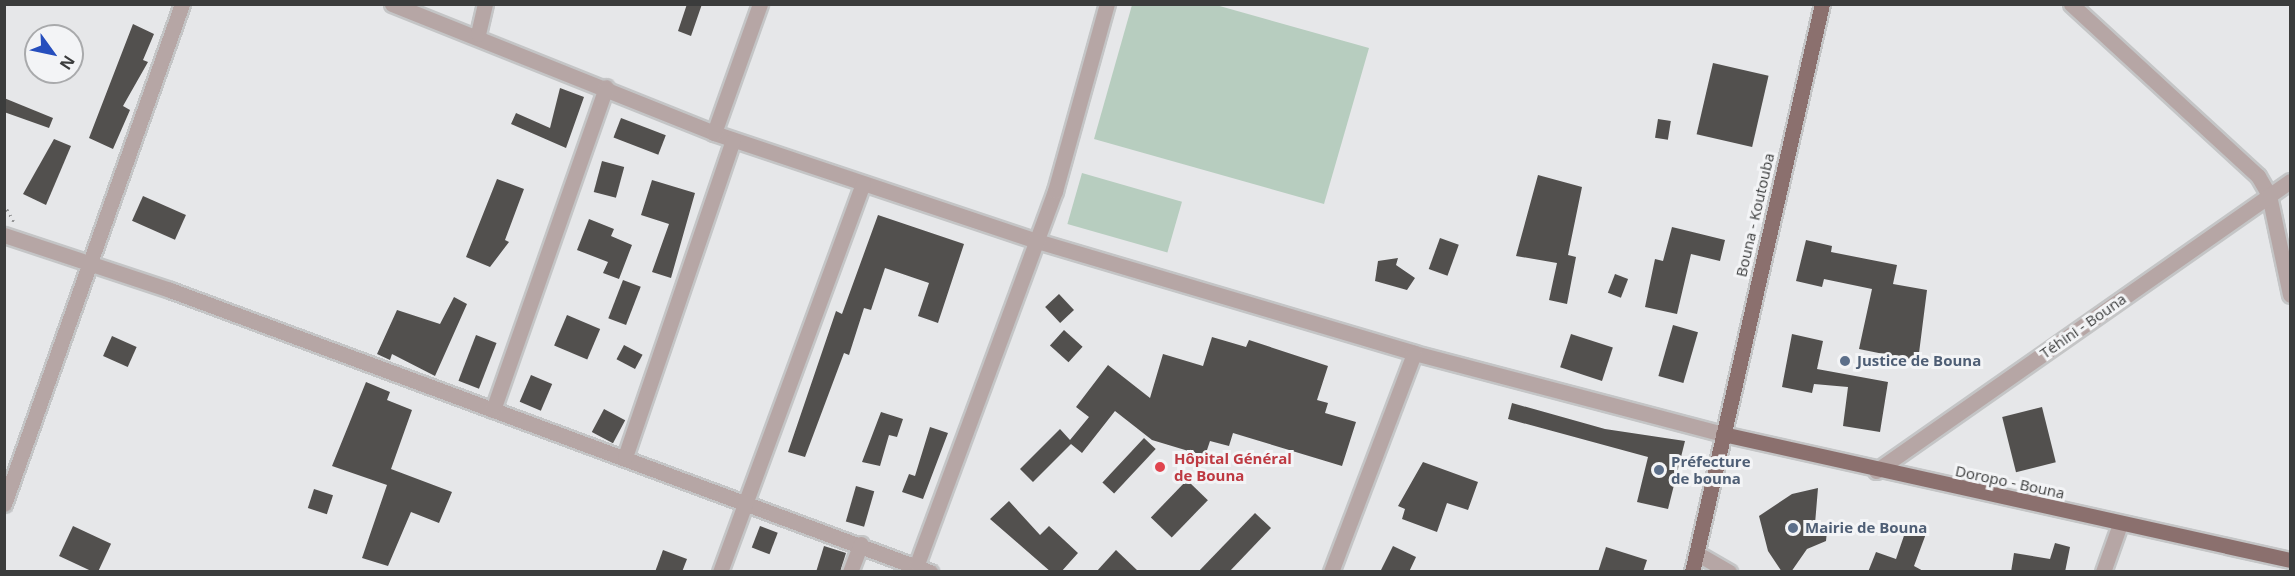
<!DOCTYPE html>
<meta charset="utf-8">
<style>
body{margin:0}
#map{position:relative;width:2295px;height:576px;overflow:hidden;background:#e6e7e9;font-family:"Open Sans",sans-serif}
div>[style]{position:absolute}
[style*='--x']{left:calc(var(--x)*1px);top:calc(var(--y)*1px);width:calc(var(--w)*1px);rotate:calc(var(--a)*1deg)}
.green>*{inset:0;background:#b7cdbf;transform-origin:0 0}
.building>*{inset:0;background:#52504e;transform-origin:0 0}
.path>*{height:3px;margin-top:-1.5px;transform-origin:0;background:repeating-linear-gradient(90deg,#969798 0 1.5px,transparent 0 6px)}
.roads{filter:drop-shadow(2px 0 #c4c5c6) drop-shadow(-2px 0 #c4c5c6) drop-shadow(0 2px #c4c5c6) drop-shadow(0 -2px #c4c5c6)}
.minor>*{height:15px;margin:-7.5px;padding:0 7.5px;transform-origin:7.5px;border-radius:7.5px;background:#b6a6a5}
.major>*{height:15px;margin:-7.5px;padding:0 7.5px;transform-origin:7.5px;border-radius:7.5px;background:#8b706e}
.dots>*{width:16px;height:16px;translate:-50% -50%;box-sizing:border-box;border:3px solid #f3f4f6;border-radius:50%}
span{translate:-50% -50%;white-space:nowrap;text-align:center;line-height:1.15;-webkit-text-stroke:6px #f3f4f6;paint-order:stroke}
.street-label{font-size:15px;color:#3b3c3c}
.service-label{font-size:15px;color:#4e5e75;font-weight:700}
.left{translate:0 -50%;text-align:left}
.health-label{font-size:15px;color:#be3a42;font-weight:700}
.frame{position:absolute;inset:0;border:6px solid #3b3c3c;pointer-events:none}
.north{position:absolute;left:24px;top:24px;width:60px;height:60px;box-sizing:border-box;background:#f3f4f6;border:2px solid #a9aaac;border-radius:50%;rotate:123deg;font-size:16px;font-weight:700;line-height:24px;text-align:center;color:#3b3c3c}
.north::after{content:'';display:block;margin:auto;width:21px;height:27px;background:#264ebd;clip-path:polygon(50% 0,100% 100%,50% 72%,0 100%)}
</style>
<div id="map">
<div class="green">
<i style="clip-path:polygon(1132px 5px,1216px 5px,1369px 48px,1324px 204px,1094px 139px)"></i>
<i style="left:1082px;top:173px;width:104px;height:53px;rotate:16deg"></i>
</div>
<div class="building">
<i style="clip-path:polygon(687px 4px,702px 4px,691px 36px,678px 31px)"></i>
<i style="clip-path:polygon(133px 24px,154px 34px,143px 60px,148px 62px,123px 106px,130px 110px,113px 149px,89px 138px)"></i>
<i style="left:1713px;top:63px;width:57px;height:73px;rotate:13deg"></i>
<i style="clip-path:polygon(560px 88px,584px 97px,566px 148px,511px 124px,516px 113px,550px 128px)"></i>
<i style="clip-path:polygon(4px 98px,53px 118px,49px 128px,4px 112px)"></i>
<i style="left:621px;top:118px;width:48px;height:21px;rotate:21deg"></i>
<i style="left:1658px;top:119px;width:13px;height:19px;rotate:9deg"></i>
<i style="clip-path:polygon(54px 139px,71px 146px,46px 205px,23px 194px)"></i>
<i style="left:602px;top:161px;width:23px;height:32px;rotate:15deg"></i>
<i style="clip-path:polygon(1538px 175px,1582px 187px,1568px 255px,1576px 257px,1567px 304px,1549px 300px,1557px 263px,1516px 256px)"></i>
<i style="clip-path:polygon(497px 179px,524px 189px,505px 240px,509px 242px,490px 267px,466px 257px)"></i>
<i style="clip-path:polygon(652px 180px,695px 193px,671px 278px,652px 272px,669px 224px,641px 215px)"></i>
<i style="left:143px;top:196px;width:47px;height:27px;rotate:24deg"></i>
<i style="clip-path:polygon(878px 215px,964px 244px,938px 323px,918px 316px,929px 283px,885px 268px,871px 310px,864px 308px,849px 355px,844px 353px,805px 457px,788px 452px,836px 311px,842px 314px)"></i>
<i style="clip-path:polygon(589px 219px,614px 229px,611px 236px,632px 245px,619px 279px,603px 273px,608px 262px,577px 250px)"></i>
<i style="clip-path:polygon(1672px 227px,1725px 240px,1720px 261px,1691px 254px,1677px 314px,1645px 307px,1655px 259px,1663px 261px)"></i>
<i style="left:1440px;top:238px;width:20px;height:33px;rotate:20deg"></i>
<i style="clip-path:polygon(1806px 240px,1832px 246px,1831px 252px,1897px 265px,1893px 284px,1927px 290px,1918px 361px,1859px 349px,1872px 289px,1824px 279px,1822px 287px,1796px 281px)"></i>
<i style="clip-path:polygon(1398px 258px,1396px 265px,1415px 278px,1407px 290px,1375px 281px,1378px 261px)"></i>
<i style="left:1615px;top:274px;width:14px;height:20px;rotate:21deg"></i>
<i style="left:623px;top:280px;width:19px;height:41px;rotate:21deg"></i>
<i style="left:1059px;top:294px;width:22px;height:19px;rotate:47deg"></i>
<i style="clip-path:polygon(454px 297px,467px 304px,435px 376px,392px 354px,390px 360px,377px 354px,397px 310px,440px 324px)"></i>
<i style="left:567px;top:315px;width:36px;height:33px;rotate:23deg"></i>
<i style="left:1673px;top:325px;width:26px;height:53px;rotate:16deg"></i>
<i style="left:1064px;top:330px;width:25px;height:21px;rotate:42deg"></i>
<i style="left:1571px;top:334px;width:44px;height:35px;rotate:18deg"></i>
<i style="clip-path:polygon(1792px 334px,1823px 341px,1817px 369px,1888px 382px,1880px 432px,1843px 426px,1848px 387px,1814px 384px,1812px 393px,1782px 387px)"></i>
<i style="left:476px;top:335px;width:22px;height:49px;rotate:21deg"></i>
<i style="left:112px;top:336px;width:27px;height:22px;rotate:24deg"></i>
<i style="clip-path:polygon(1212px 337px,1246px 347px,1249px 340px,1328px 366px,1317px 400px,1328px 403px,1325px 413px,1356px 422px,1342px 466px,1233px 433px,1229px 446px,1210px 441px,1205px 456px,1152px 440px,1115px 411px,1082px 453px,1071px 444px,1033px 482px,1020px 469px,1060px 429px,1070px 440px,1089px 417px,1076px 407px,1108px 365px,1150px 398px,1163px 354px,1203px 366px)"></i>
<i style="left:624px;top:345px;width:21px;height:16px;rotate:28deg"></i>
<i style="left:531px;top:375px;width:23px;height:29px;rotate:23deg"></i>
<i style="clip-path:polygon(366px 382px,390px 392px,387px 400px,412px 410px,391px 469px,452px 492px,439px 523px,411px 512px,388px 566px,362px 558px,387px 485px,332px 466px)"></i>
<i style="clip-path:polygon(1512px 403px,1605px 429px,1685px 441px,1668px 509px,1637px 502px,1648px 457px,1508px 419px)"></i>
<i style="left:2042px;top:407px;width:57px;height:41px;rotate:76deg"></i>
<i style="left:604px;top:409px;width:24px;height:26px;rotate:28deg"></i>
<i style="clip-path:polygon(881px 412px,903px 419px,897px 437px,889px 435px,880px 466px,862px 462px)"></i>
<i style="clip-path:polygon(930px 427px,948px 433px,923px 499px,902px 492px,909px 474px,915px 476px)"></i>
<i style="left:1144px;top:438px;width:16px;height:61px;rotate:43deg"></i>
<i style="clip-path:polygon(1423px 462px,1478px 482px,1468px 510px,1447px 503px,1437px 532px,1402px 519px,1405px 509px,1398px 506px)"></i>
<i style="left:1187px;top:480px;width:29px;height:52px;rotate:44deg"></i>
<i style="left:856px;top:486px;width:19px;height:37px;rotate:16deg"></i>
<i style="clip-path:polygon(1818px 488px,1815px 524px,1827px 531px,1826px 541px,1807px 549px,1791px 572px,1782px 572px,1768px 551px,1759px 516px,1792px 494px)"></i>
<i style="left:314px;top:489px;width:20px;height:20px;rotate:18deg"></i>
<i style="clip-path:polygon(1009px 501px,1040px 535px,1049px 526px,1078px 553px,1061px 572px,1051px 572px,990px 519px)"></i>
<i style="clip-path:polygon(1255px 513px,1271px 528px,1229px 572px,1198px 572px)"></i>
<i style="clip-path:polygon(1908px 524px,1927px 531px,1914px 566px,1925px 572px,1868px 572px,1876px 552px,1896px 559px)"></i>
<i style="left:73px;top:526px;width:42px;height:33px;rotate:25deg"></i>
<i style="left:760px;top:526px;width:19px;height:23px;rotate:21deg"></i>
<i style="clip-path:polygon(2055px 543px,2070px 547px,2065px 572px,2011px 572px,2014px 553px,2050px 559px)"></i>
<i style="clip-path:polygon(824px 546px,846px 553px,840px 572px,816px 572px)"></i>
<i style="clip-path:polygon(1393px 546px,1416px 557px,1409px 572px,1380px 572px)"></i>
<i style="clip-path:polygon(1606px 547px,1647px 560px,1643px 572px,1598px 572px)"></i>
<i style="clip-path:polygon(663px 550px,687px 559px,682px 572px,655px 572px)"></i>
<i style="clip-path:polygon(1116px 550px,1139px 572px,1096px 572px)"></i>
</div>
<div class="path">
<i style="--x:4;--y:204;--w:23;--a:61"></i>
</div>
<div class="roads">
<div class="minor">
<i style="--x:392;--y:4;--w:347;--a:21.8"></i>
<i style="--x:714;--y:133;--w:341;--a:18.5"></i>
<i style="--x:1037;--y:241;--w:393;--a:16.5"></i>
<i style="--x:1414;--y:353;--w:319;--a:14.7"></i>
<i style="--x:2071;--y:4;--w:254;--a:42.6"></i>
<i style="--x:2258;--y:176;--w:22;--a:60"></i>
<i style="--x:2269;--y:195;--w:102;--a:78.1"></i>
<i style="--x:478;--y:34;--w:31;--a:-77"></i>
<i style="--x:714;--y:133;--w:137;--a:-70.4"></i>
<i style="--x:4;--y:235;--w:175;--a:18.3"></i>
<i style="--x:170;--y:290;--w:811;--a:20.36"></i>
<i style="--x:493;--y:410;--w:342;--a:-70.7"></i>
<i style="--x:625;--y:457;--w:335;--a:-71.2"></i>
<i style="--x:1876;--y:471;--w:505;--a:-35.01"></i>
<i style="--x:4;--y:504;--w:531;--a:-70.4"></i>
<i style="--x:1698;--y:554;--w:36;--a:30"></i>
<i style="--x:917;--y:564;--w:398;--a:-69.7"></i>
<i style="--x:1055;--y:191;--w:194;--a:-74.5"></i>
<i style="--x:720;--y:572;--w:414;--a:-69.8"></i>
<i style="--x:850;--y:572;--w:30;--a:-69"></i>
<i style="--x:1331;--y:572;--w:234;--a:-69.2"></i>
<i style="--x:2103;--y:572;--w:51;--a:-70.5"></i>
</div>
<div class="major">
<i style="--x:1723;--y:434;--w:581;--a:12.53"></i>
<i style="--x:1692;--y:572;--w:583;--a:-77.11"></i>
</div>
</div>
<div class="dots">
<i style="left:1845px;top:361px;background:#5c6f8a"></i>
<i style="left:1160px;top:467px;background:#e0444e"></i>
<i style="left:1659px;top:470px;background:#5c6f8a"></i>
<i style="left:1793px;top:528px;background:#5c6f8a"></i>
</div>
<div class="street-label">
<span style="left:1755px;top:215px;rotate:-77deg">Bouna - Koutouba</span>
<span style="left:2083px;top:326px;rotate:-35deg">Téhini - Bouna</span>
<span style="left:2010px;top:482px;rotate:12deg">Doropo - Bouna</span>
</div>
<div class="service-label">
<span class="left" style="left:1857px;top:361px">Justice de Bouna</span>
<span class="left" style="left:1671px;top:470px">Préfecture<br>de bouna</span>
<span class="left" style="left:1805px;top:528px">Mairie de Bouna</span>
</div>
<div class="health-label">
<span class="left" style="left:1174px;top:467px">Hôpital Général<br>de Bouna</span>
</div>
<div class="frame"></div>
<div class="north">N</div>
</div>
